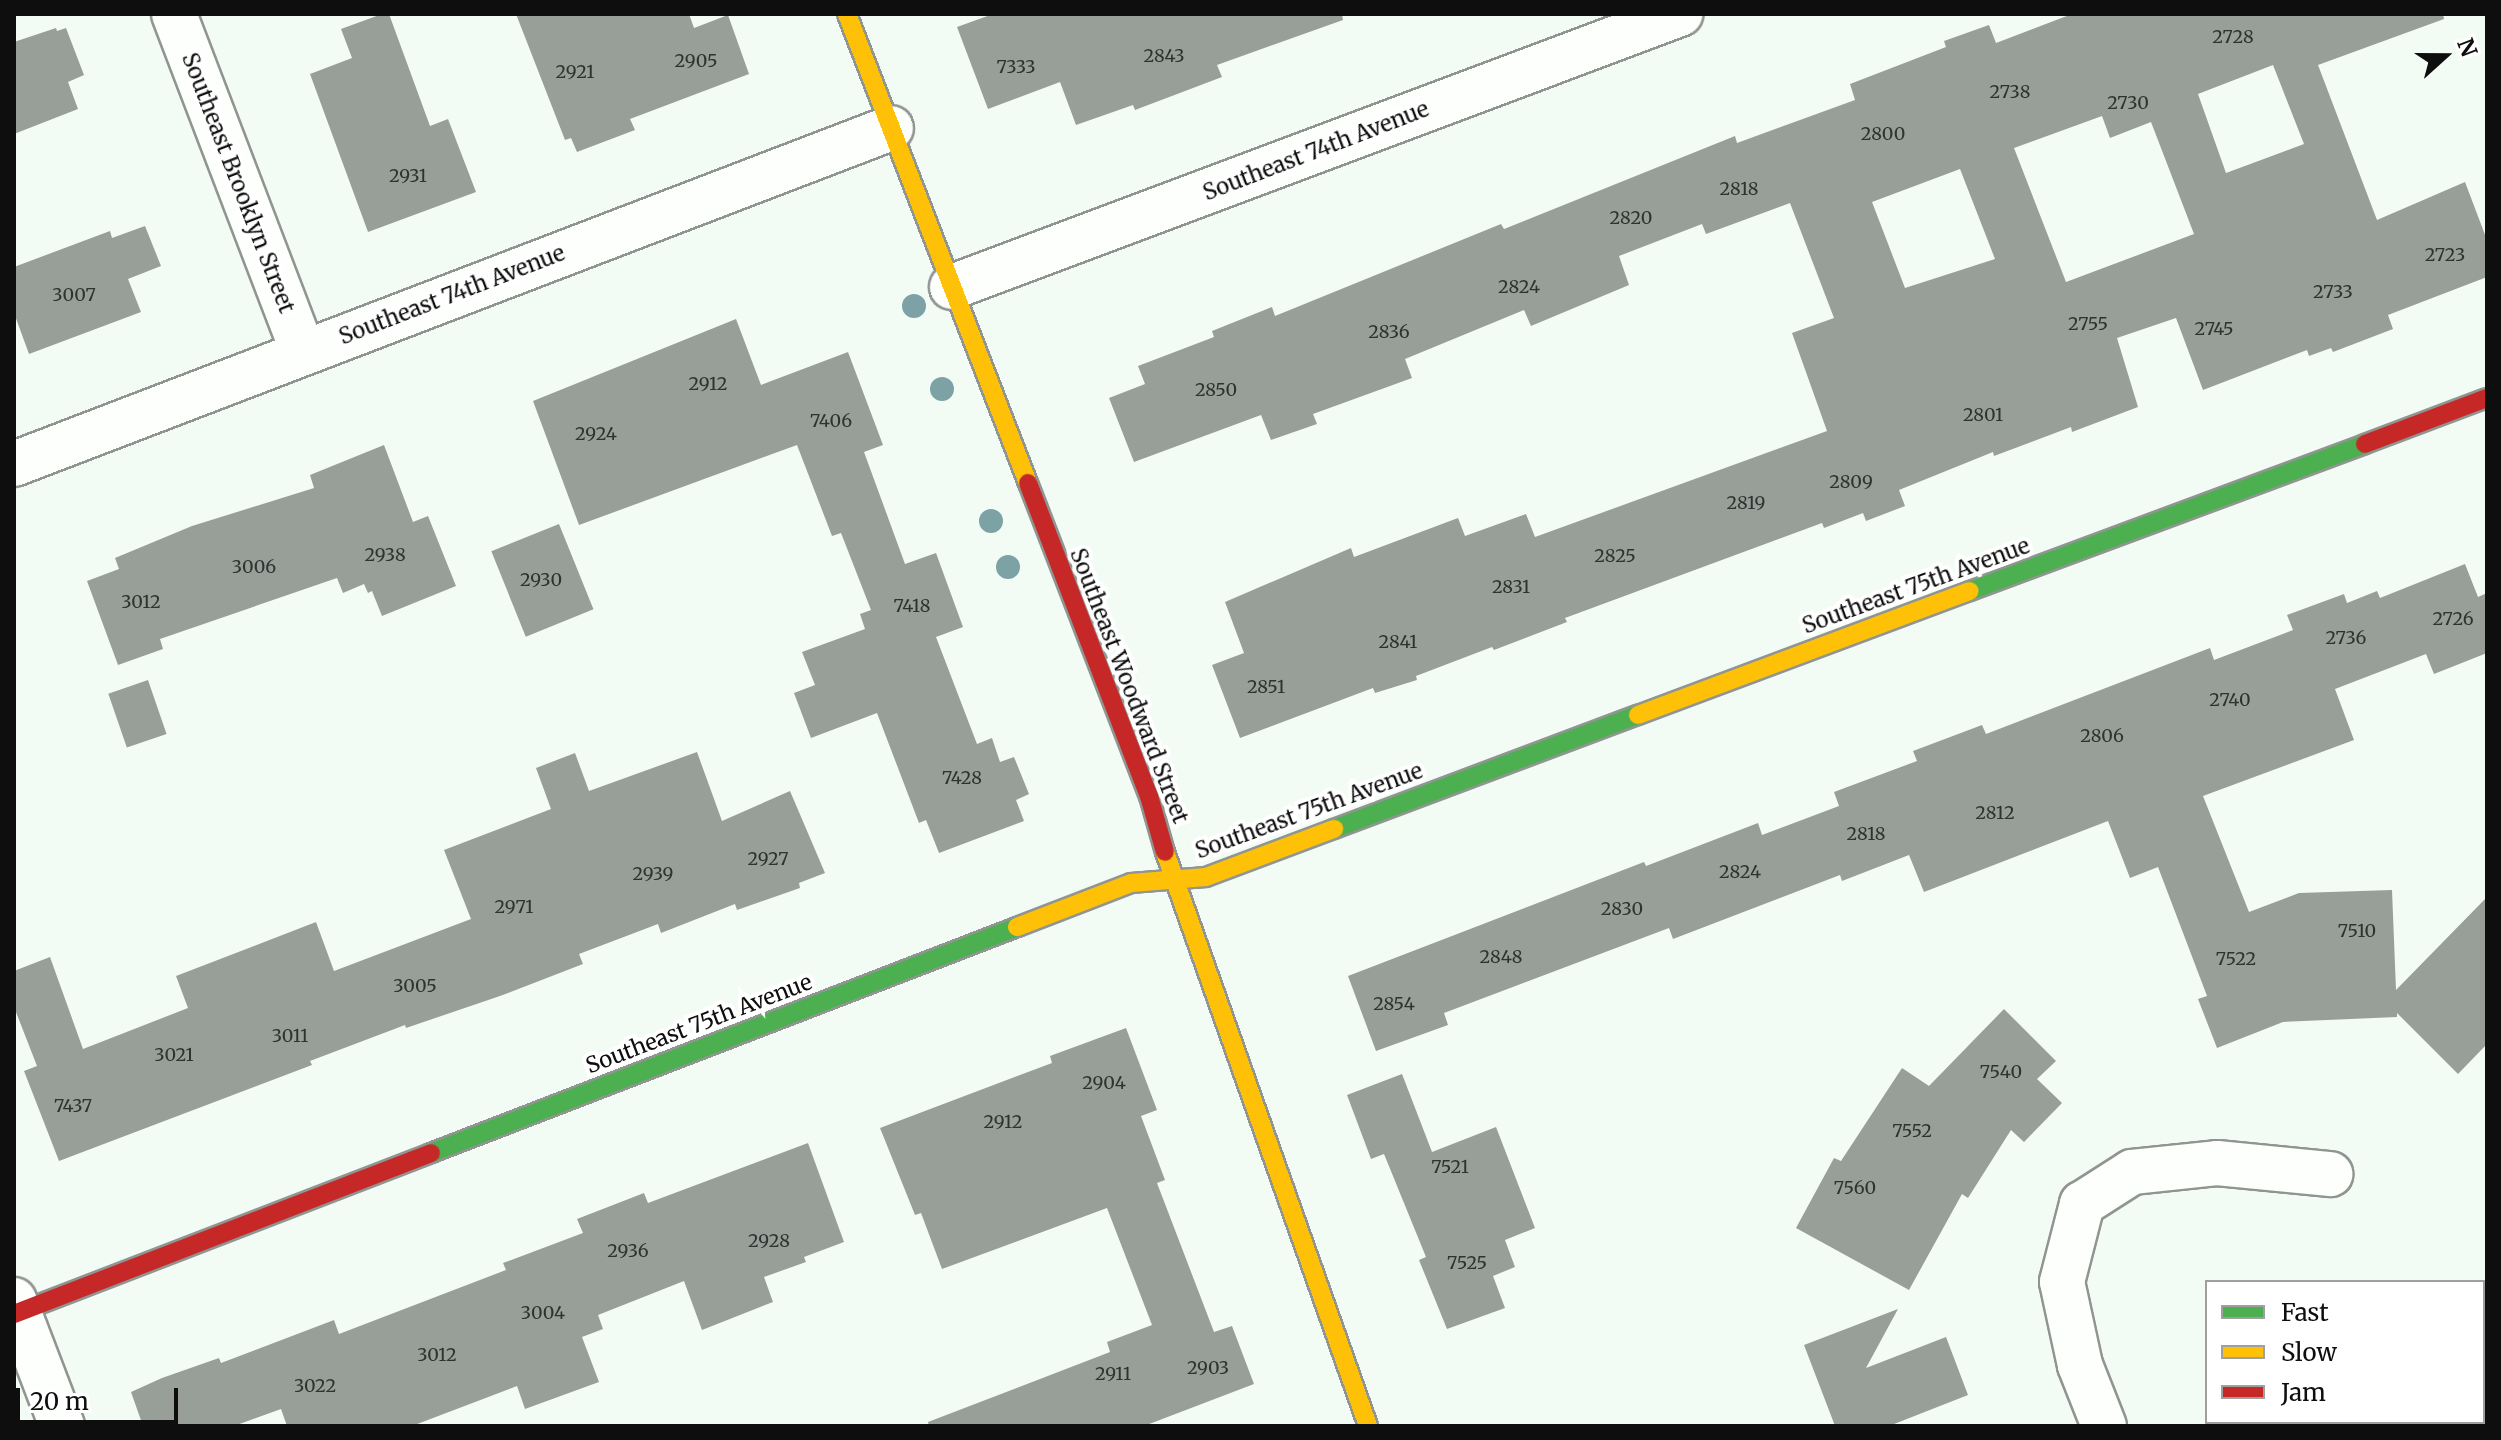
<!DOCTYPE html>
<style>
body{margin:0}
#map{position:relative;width:2501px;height:1440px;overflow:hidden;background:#f2fcf4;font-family:Merriweather,serif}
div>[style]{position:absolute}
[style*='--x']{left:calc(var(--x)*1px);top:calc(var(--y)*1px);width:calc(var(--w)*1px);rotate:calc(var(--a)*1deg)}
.building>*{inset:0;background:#989f99;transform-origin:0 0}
.roads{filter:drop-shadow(2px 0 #919592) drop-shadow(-2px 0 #919592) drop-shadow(0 2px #919592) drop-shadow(0 -2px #919592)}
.street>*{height:44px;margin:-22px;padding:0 22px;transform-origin:22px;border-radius:22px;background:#fdfffd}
.fast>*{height:18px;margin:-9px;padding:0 9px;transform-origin:9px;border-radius:9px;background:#4caf50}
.slow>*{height:18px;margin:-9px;padding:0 9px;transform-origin:9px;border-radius:9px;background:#ffc107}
.jam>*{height:18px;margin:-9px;padding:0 9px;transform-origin:9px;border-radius:9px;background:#c62828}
.trees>*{width:24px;height:24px;margin:-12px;border-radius:50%;background:#7da2a6}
span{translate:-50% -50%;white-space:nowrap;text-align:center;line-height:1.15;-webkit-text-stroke:8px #fff;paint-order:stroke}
.number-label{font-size:18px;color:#303231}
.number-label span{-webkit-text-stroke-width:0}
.street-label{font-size:22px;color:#0e0e0e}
.frame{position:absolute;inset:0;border:16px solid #0e0e0e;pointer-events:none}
.legend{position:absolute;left:2205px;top:1280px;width:280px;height:144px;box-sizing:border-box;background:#fff;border:2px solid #9f9f9f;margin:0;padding:10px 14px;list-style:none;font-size:24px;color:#0e0e0e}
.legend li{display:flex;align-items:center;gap:16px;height:40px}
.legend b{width:40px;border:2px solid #9f9f9f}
.north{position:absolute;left:2405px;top:16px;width:80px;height:80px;-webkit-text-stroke:6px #fff;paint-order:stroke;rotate:69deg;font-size:22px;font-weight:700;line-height:32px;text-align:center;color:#0e0e0e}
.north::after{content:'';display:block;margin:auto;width:28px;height:36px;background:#0e0e0e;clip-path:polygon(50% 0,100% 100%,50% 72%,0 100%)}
.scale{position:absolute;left:16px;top:1388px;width:162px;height:36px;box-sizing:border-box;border:4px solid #0e0e0e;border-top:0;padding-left:10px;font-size:24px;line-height:28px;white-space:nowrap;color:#0e0e0e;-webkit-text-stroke:6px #fff;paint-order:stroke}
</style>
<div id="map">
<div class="building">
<i style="clip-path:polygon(382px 14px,389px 14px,430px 126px,448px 119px,476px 192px,368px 232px,310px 74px,352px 58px,341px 29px)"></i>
<i style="clip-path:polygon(516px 14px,689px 14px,694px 28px,728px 15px,749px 74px,630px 119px,635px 130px,577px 152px,571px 138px,565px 140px)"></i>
<i style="clip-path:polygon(993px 14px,1342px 14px,1343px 20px,1217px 65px,1222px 77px,1135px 110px,1133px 105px,1076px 125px,1060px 82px,988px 109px,957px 27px)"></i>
<i style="clip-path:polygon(evenodd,2072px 14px,2443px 14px,2444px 19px,2318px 65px,2377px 220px,2465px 182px,2487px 240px,2487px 277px,2388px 315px,2393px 329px,2333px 352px,2331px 348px,2309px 356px,2307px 350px,2203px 390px,2176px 318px,2117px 338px,2138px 407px,2072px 432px,2071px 427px,1994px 456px,1993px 452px,1899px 490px,1905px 506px,1866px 521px,1863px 513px,1824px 528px,1822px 523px,1565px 618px,1567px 622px,1494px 650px,1492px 647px,1416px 676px,1417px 680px,1375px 693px,1373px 688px,1240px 738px,1212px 665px,1244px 653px,1225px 602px,1351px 548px,1354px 557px,1458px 518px,1465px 536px,1526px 514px,1535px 537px,1827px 431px,1792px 333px,1834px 318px,1790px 203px,1706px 234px,1702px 224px,1619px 256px,1629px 285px,1531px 326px,1524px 310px,1405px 359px,1412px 378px,1313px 414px,1317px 424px,1271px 440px,1261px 415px,1134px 462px,1109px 398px,1145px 384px,1138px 366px,1214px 337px,1212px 331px,1272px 307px,1275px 316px,1501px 224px,1504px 229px,1735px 136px,1737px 143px,1855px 100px,1850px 84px,1946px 47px,1944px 41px,1989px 25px,1996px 43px,2072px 14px,2273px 65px,2304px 144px,2226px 173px,2198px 94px,2273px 65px,2072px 14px,2102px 116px,2110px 138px,2151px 122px,2194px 234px,2066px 282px,2014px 148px,2102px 116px,2072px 14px,1960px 169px,1995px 259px,1905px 288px,1872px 202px,1960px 169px)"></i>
<i style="clip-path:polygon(56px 28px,57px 31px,66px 28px,84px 75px,68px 82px,78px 109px,14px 134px,14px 42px)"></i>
<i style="clip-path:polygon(145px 226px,161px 266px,128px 279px,141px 312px,29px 354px,14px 313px,14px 267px,110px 231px,112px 238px)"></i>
<i style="clip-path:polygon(736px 319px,761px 385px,848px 352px,883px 445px,864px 452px,905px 564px,936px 553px,963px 627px,936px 637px,977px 744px,992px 738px,1000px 762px,1014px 757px,1029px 794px,1016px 800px,1024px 821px,939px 853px,926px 820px,919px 823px,877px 713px,811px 738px,794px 693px,815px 685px,802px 652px,865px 629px,860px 614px,871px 610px,841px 533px,832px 536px,797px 445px,579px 525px,533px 401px)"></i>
<i style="clip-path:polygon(384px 445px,413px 522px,428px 516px,456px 586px,382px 616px,372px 591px,368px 593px,364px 584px,343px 593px,337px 578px,160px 639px,163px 649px,118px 665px,87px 581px,119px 569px,115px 558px,192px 526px,314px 488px,310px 475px)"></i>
<i style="left:559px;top:524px;width:92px;height:73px;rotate:68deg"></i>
<i style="clip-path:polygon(2465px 564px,2478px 597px,2487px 593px,2487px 653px,2434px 674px,2426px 654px,2335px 689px,2354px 740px,2203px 796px,2249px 912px,2299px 893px,2392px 890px,2396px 990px,2487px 897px,2487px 1044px,2458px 1074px,2397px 1013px,2397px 1017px,2283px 1022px,2217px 1048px,2198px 999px,2207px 996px,2158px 867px,2130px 878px,2108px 821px,1924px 892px,1909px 855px,1842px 881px,1840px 875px,1673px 939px,1669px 928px,1444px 1013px,1448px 1025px,1376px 1051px,1348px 976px,1644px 862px,1646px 866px,1758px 823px,1762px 835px,1839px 806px,1834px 792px,1917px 761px,1913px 751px,1982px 725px,1986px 734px,2210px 648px,2214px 660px,2293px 630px,2287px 615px,2344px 594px,2347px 603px,2377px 591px,2380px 598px)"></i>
<i style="left:148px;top:680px;width:57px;height:42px;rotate:71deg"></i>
<i style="clip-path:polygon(697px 752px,722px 821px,790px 791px,825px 873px,799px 883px,800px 888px,737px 910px,735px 904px,661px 933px,658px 924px,579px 954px,583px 964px,500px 996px,406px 1028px,405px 1025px,310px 1061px,312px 1065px,59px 1161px,24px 1071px,37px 1066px,14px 1007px,14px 971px,50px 957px,83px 1049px,188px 1008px,176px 976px,316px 922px,334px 971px,471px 919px,444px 850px,551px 809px,536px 768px,575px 753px,589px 791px)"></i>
<i style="clip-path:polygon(2004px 1009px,2056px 1061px,2037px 1079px,2062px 1103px,2024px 1142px,2011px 1130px,1968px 1198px,1962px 1194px,1909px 1290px,1796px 1228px,1834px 1158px,1841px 1161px,1902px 1068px,1929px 1086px)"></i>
<i style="clip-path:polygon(1126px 1028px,1157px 1110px,1141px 1116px,1165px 1180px,1157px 1183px,1214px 1332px,1232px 1326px,1254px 1384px,1144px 1426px,929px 1426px,928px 1422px,1110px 1352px,1107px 1342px,1152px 1325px,1107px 1208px,942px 1269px,921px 1213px,915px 1215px,880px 1128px,1052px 1063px,1050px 1056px)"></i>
<i style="clip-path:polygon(1402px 1074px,1432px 1152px,1496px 1127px,1535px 1228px,1505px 1240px,1515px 1267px,1493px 1276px,1505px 1308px,1447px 1329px,1419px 1260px,1426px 1257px,1384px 1154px,1371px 1159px,1347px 1095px)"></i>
<i style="clip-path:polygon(808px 1143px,844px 1242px,804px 1257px,806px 1262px,764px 1277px,773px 1302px,702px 1330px,684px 1281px,598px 1315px,603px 1329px,582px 1337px,599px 1382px,525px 1409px,517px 1386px,412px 1426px,287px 1426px,281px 1409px,234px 1426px,143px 1426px,131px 1392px,162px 1378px,219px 1358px,221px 1363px,334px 1320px,339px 1334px,506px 1270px,503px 1263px,583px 1233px,577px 1219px,644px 1193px,648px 1203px)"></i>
<i style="clip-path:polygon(1898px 1309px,1866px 1368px,1946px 1337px,1968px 1395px,1889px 1426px,1835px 1426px,1804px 1345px)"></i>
</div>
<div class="roads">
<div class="street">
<i style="--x:174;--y:14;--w:361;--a:69.1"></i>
<i style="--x:952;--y:287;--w:778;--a:-20.56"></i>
<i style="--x:14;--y:464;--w:939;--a:-20.96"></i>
<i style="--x:14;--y:1300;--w:135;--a:69.1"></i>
<i style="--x:2104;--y:1426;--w:66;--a:-111.5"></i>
<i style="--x:2080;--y:1365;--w:85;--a:-102.2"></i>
<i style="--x:2062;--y:1282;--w:81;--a:-75.6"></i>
<i style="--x:2082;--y:1204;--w:59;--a:-32.6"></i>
<i style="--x:2132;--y:1172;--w:85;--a:-6"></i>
<i style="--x:2217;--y:1163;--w:114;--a:5.6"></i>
</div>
<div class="fast">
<i style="--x:1970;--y:591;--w:421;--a:-20.4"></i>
<i style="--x:1334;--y:829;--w:325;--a:-20.6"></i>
<i style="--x:431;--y:1153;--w:628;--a:-21.09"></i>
</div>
<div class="slow">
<i style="--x:847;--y:14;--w:503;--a:68.9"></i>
<i style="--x:1638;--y:715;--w:354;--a:-20.5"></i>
<i style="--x:1165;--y:852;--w:609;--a:70.52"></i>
<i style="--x:1017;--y:927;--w:122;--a:-21.1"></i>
<i style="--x:1131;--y:883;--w:75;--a:-4.6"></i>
<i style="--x:1206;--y:877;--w:137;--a:-20.6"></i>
</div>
<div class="jam">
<i style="--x:2365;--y:444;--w:130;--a:-20.7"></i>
<i style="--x:1028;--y:483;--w:336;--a:68.9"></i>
<i style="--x:1149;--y:796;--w:58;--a:74.1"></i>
<i style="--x:14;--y:1314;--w:447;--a:-21.1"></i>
</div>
</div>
<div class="trees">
<i style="left:914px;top:306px"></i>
<i style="left:942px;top:389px"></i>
<i style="left:991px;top:521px"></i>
<i style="left:1008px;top:567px"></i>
</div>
<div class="number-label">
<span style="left:2233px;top:37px">2728</span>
<span style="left:1164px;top:56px">2843</span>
<span style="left:696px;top:61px">2905</span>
<span style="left:1016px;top:67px">7333</span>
<span style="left:575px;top:72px">2921</span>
<span style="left:2010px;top:92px">2738</span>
<span style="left:2128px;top:103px">2730</span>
<span style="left:1883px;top:134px">2800</span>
<span style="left:408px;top:176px">2931</span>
<span style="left:1739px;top:189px">2818</span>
<span style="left:1631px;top:218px">2820</span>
<span style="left:2445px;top:255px">2723</span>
<span style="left:1519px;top:287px">2824</span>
<span style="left:2333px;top:292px">2733</span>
<span style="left:74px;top:295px">3007</span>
<span style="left:2088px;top:324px">2755</span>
<span style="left:2214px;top:329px">2745</span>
<span style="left:1389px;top:332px">2836</span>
<span style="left:708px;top:384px">2912</span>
<span style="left:1216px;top:390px">2850</span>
<span style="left:1983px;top:415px">2801</span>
<span style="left:831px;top:421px">7406</span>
<span style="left:596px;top:434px">2924</span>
<span style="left:1851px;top:482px">2809</span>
<span style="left:1746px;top:503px">2819</span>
<span style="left:385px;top:555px">2938</span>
<span style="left:1615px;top:556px">2825</span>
<span style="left:254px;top:567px">3006</span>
<span style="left:541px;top:580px">2930</span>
<span style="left:1511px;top:587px">2831</span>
<span style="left:141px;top:602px">3012</span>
<span style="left:912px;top:606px">7418</span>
<span style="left:2453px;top:619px">2726</span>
<span style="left:2346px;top:638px">2736</span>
<span style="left:1398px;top:642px">2841</span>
<span style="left:1266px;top:687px">2851</span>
<span style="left:2230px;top:700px">2740</span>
<span style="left:2102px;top:736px">2806</span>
<span style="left:962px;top:778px">7428</span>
<span style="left:1995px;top:813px">2812</span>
<span style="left:1866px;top:834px">2818</span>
<span style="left:768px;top:859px">2927</span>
<span style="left:1740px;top:872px">2824</span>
<span style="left:653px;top:874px">2939</span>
<span style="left:514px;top:907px">2971</span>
<span style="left:1622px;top:909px">2830</span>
<span style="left:2357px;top:931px">7510</span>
<span style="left:1501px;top:957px">2848</span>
<span style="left:2236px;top:959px">7522</span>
<span style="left:415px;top:986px">3005</span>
<span style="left:1394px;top:1004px">2854</span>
<span style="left:290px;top:1036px">3011</span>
<span style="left:174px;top:1055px">3021</span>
<span style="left:2001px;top:1072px">7540</span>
<span style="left:1104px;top:1083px">2904</span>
<span style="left:73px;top:1106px">7437</span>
<span style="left:1003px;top:1122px">2912</span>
<span style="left:1912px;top:1131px">7552</span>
<span style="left:1450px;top:1167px">7521</span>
<span style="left:1855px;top:1188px">7560</span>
<span style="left:769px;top:1241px">2928</span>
<span style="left:628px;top:1251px">2936</span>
<span style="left:1467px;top:1263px">7525</span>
<span style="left:543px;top:1313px">3004</span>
<span style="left:437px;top:1355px">3012</span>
<span style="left:1208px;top:1368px">2903</span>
<span style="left:1113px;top:1374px">2911</span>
<span style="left:315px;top:1386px">3022</span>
</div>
<div class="street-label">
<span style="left:1316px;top:151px;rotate:-21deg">Southeast 74th Avenue</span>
<span style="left:238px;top:183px;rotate:69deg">Southeast Brooklyn Street</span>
<span style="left:452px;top:295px;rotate:-21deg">Southeast 74th Avenue</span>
<span style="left:1916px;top:586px;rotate:-20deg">Southeast 75th Avenue</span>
<span style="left:1129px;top:686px;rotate:69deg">Southeast Woodward Street</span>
<span style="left:1309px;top:811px;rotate:-20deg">Southeast 75th Avenue</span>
<span style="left:699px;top:1024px;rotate:-21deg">Southeast 75th Avenue</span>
</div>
<div class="frame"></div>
<ul class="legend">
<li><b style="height:10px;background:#4caf50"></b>Fast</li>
<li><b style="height:10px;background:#ffc107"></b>Slow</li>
<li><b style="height:10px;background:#c62828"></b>Jam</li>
</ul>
<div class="north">N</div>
<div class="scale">20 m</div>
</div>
